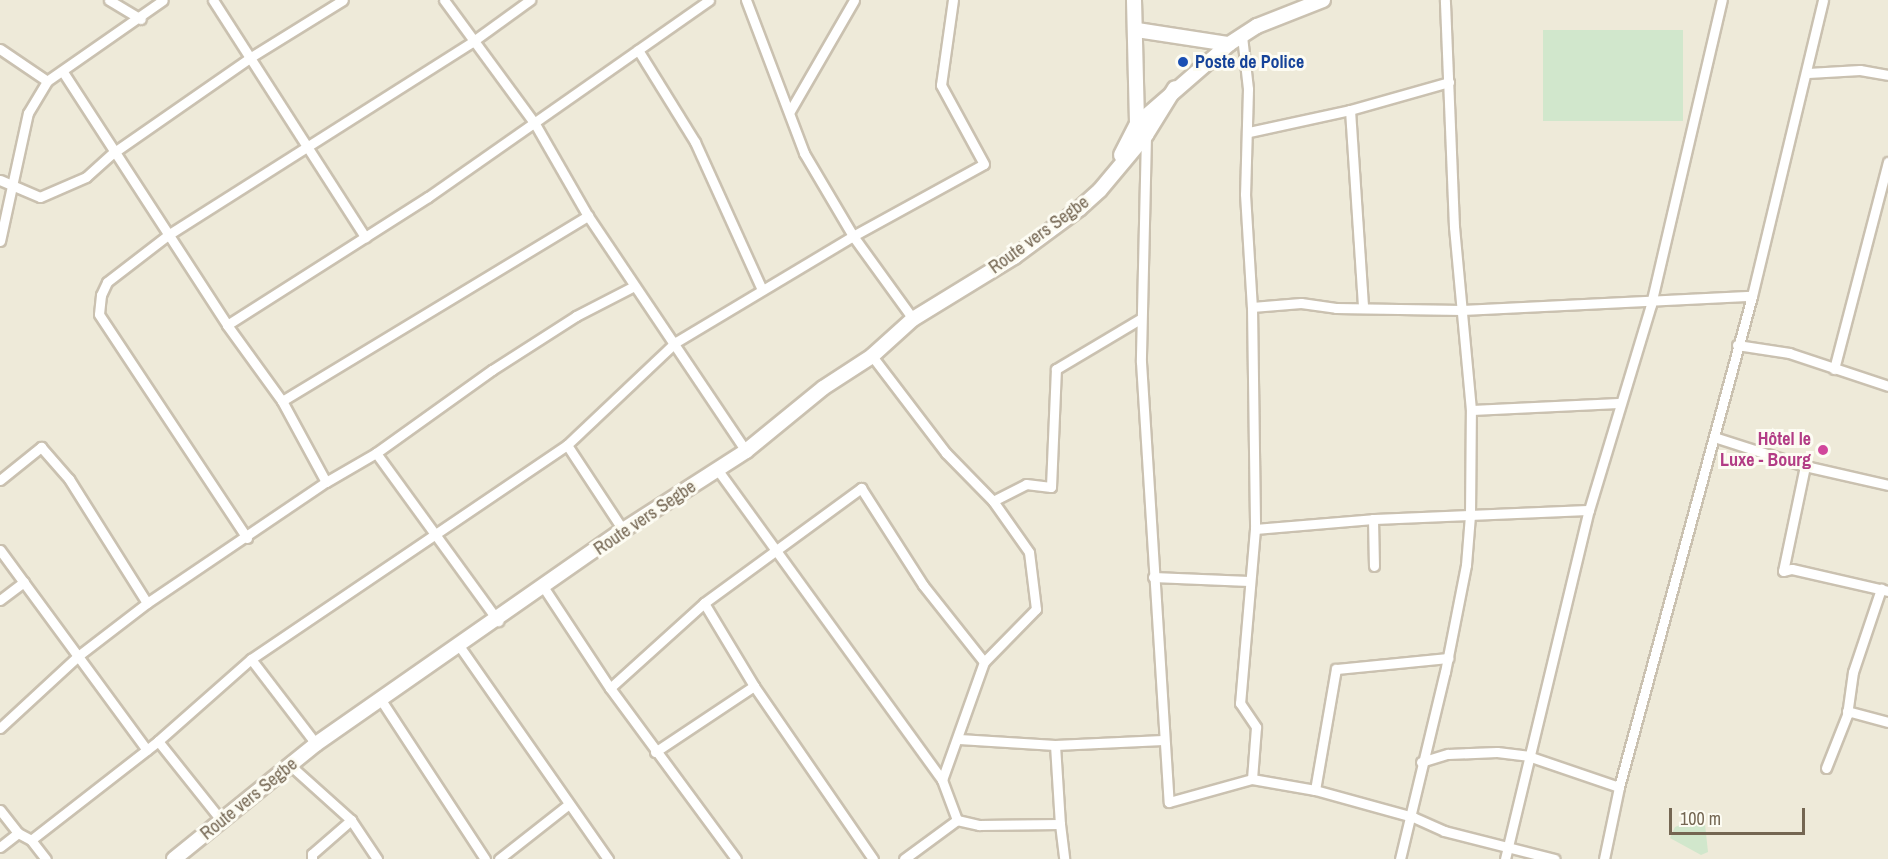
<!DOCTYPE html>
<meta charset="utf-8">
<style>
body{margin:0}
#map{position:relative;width:1888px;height:859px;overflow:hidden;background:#fbf8ed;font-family:"Archivo Narrow",sans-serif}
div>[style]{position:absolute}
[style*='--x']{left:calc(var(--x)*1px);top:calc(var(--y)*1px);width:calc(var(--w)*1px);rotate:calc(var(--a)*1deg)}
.residential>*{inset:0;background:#eeead9;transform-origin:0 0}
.green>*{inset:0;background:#d1e7cc;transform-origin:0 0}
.roads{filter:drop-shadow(2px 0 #cac1b0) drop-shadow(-2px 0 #cac1b0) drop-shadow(0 2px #cac1b0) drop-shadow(0 -2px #cac1b0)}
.street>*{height:9px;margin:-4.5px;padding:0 4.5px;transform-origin:4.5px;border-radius:4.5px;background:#fff}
.secondary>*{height:14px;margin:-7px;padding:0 7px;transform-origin:7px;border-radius:7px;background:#fff}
.dots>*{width:16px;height:16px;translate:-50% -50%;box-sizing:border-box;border:3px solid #fdfcf3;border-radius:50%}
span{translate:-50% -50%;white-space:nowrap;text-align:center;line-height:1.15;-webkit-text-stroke:6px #fdfcf3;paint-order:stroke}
.transit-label{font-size:18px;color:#164399;font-weight:700}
.left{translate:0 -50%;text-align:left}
.street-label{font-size:18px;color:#746652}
.hotel-label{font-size:18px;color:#b23c85;font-weight:700}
.right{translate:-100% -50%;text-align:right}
.scale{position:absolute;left:1669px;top:808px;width:136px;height:27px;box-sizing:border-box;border:3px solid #746652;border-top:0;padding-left:8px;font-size:18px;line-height:21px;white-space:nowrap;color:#746652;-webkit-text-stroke:4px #fdfcf3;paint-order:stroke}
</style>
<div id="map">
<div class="residential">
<i style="left:0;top:0;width:1888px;height:859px"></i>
</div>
<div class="green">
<i style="left:1543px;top:30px;width:140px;height:91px"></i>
<i style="clip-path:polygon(1690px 821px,1705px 824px,1708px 852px,1701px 855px,1670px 838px,1675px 827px)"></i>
</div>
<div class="roads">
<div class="street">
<i style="--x:109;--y:0;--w:37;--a:31"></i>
<i style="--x:213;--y:0;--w:282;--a:57.3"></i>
<i style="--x:444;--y:0;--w:154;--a:53.7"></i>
<i style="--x:535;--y:124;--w:106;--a:60.1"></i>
<i style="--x:588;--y:216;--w:283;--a:56.1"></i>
<i style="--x:746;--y:0;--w:164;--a:69.2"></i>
<i style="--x:804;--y:153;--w:96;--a:59.4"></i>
<i style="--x:853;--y:236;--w:102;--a:54.1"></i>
<i style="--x:1242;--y:36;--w:53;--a:83.5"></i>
<i style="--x:1248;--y:89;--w:105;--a:91.6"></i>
<i style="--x:1245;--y:194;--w:113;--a:86.5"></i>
<i style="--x:1252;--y:307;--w:222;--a:89.2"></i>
<i style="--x:1255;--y:529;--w:175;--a:94.9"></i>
<i style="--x:1240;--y:703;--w:29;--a:56"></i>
<i style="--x:1256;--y:727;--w:52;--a:94.4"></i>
<i style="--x:0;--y:49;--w:57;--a:34.2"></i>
<i style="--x:638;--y:50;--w:108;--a:58.2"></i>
<i style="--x:695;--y:142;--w:162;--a:65.6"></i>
<i style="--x:63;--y:72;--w:302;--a:57"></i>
<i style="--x:227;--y:325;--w:94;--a:54.1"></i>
<i style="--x:282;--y:401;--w:92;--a:61.5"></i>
<i style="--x:1808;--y:73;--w:52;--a:-3.3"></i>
<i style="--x:1860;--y:70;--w:28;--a:10"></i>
<i style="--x:1350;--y:110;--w:197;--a:86.2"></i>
<i style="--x:790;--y:111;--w:128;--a:-60"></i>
<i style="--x:1249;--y:132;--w:103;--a:-12.3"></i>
<i style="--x:1350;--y:110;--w:103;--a:-15.8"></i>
<i style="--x:1146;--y:135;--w:227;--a:91.3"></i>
<i style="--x:1141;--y:362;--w:441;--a:86.4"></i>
<i style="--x:1169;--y:802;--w:86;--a:-15.5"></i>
<i style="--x:1252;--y:779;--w:64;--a:9.9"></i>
<i style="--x:1315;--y:790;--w:102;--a:15.4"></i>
<i style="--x:1413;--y:817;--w:34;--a:24"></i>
<i style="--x:1444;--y:831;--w:114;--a:14.2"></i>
<i style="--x:0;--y:180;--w:43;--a:23"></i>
<i style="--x:40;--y:197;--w:50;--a:-23.5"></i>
<i style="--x:86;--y:177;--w:36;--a:-42"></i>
<i style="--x:113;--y:153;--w:168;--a:-34.8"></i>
<i style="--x:251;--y:57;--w:108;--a:-31.8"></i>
<i style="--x:0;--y:241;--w:131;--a:-77.7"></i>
<i style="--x:28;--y:113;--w:37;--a:-59"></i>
<i style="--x:47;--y:81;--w:141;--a:-34.9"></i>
<i style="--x:1252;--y:307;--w:49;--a:-4.7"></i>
<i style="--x:1301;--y:303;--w:35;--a:8"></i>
<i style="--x:1336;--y:308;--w:126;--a:0.9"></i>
<i style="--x:1462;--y:310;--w:290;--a:-2.8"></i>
<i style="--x:227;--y:325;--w:238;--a:-32.5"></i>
<i style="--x:428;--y:197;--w:343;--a:-35"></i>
<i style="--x:1737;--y:345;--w:53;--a:8.7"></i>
<i style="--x:1789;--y:353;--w:104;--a:18.4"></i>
<i style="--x:872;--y:356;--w:122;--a:52.7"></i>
<i style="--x:946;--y:453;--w:67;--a:45.6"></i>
<i style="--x:1834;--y:369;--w:214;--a:-75.4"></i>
<i style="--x:282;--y:401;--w:358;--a:-31.2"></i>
<i style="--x:1471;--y:410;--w:148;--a:-2.7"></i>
<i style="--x:1714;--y:437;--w:96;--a:17.7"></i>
<i style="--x:1805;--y:466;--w:85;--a:12.9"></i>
<i style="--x:567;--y:445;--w:102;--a:56.6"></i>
<i style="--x:376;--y:453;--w:208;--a:54"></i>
<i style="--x:1805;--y:466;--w:107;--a:101.8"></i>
<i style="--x:1783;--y:571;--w:9;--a:-13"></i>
<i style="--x:1792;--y:569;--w:98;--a:12.9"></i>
<i style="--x:717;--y:469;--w:384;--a:54.1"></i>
<i style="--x:942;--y:780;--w:43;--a:69.4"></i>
<i style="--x:0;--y:480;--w:53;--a:-38.8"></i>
<i style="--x:41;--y:447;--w:43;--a:48.8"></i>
<i style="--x:69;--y:479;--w:146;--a:57.8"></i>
<i style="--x:1373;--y:519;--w:47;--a:88.8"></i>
<i style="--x:1255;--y:529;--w:118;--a:-4.8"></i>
<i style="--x:1373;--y:519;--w:216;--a:-2.4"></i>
<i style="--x:247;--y:538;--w:268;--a:-123.5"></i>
<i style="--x:99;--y:314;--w:19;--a:-84"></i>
<i style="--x:101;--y:295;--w:14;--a:-65"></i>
<i style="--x:107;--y:282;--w:77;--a:-37.6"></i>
<i style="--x:168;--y:235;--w:360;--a:-32.4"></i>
<i style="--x:472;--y:42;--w:72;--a:-35.9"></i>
<i style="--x:0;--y:550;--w:248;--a:53.7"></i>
<i style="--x:1153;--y:577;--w:96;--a:2.4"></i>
<i style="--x:544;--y:588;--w:120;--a:56.6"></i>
<i style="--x:610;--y:688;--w:212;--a:53.6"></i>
<i style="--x:0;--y:600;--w:30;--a:-37"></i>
<i style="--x:704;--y:603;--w:97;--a:58.9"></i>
<i style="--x:754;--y:686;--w:210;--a:55.5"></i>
<i style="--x:460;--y:647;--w:259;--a:55.1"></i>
<i style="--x:251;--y:659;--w:107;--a:52.6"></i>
<i style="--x:984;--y:662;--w:74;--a:-45.5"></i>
<i style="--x:1036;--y:609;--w:57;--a:-97"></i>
<i style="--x:1029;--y:552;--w:62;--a:-125.2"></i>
<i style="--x:993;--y:501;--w:37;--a:-27"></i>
<i style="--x:1026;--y:484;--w:25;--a:7"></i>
<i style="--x:1051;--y:487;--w:118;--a:-87.6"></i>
<i style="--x:1056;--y:369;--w:98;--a:-30.8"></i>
<i style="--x:610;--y:688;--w:127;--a:-42.1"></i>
<i style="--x:704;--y:603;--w:195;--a:-36.2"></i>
<i style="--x:861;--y:488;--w:115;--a:57.4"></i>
<i style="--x:923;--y:585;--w:98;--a:51.6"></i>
<i style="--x:984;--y:662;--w:125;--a:109.6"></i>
<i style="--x:381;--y:700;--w:190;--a:56.8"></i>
<i style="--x:1847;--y:711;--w:42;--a:15"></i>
<i style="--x:0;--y:728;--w:106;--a:-42.7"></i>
<i style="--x:78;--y:656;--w:87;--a:-37.5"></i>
<i style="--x:147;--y:603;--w:216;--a:-34.1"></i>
<i style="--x:326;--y:482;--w:58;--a:-30.1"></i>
<i style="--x:376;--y:453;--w:143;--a:-35.6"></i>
<i style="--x:492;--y:370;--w:100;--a:-32.7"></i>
<i style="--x:576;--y:316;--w:65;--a:-27.3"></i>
<i style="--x:959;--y:739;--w:96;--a:3.6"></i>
<i style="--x:1055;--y:745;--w:108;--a:-2.7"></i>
<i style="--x:158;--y:741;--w:101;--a:51.4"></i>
<i style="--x:1055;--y:745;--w:79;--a:86.4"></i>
<i style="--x:655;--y:752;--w:119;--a:-33.7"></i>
<i style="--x:1421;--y:762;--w:28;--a:-17"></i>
<i style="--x:1448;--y:754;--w:49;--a:-2.3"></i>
<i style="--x:1497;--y:752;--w:31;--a:7"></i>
<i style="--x:1528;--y:756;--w:96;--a:18.8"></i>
<i style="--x:291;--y:766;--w:81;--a:42"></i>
<i style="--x:351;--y:820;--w:47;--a:56.3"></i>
<i style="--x:1826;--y:768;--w:57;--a:-68.4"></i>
<i style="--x:1847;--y:715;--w:43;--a:-82.1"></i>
<i style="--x:1853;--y:672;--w:88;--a:-71.4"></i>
<i style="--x:1315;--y:790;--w:123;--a:-80.2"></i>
<i style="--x:1336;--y:669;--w:113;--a:-5.6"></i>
<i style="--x:0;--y:810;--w:29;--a:52"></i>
<i style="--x:18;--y:833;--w:15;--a:28"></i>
<i style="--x:31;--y:840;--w:24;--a:52"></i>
<i style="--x:31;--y:840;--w:161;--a:-37.9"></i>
<i style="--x:158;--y:741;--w:124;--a:-41.4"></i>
<i style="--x:251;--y:659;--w:382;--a:-34.1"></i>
<i style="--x:567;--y:445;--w:150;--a:-43.4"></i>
<i style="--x:676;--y:342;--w:206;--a:-30.9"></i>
<i style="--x:853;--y:236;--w:149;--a:-28.8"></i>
<i style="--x:984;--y:164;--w:90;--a:-118.6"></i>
<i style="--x:941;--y:85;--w:86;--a:-82"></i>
<i style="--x:0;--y:847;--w:23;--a:-38"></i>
<i style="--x:312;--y:859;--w:5;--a:-90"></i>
<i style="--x:312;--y:854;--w:52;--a:-41.1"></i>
<i style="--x:499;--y:859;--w:89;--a:-38.2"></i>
<i style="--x:904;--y:859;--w:66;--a:-36.3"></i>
<i style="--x:957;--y:820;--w:23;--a:13"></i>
<i style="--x:979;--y:825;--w:81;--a:-0.7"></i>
<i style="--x:1060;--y:824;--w:35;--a:83"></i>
<i style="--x:1400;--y:859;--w:192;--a:-76.5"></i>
<i style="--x:1445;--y:672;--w:109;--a:-78.9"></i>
<i style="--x:1466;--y:565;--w:50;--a:-85.4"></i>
<i style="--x:1470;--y:515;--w:105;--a:-89.5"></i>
<i style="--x:1471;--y:410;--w:184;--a:-95.3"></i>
<i style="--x:1454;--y:227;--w:227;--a:-92.3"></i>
<i style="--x:1505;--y:859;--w:359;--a:-76.5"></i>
<i style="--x:1589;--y:510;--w:215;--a:-73.2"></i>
<i style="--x:1651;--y:304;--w:312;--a:-76.9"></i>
<i style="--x:1604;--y:859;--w:74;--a:-78.2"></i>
<i style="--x:1619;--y:787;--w:509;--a:-74.84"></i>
<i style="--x:1752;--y:296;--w:304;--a:-76.5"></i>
</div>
<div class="secondary">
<i style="--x:1134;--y:0;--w:124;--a:88.6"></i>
<i style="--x:1137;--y:30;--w:93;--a:8.7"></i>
<i style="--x:1121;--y:155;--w:35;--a:-63"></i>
<i style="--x:1137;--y:124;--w:122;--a:-41"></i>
<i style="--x:1229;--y:44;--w:33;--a:-33"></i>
<i style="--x:1257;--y:26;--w:71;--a:-21.5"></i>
<i style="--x:174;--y:859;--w:183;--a:-39"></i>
<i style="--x:316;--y:744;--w:374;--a:-34.9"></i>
<i style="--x:623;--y:530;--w:146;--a:-32.7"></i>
<i style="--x:746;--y:451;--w:99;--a:-39.3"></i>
<i style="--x:823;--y:388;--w:59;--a:-33.1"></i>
<i style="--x:872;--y:356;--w:55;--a:-42.1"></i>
<i style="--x:913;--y:319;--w:119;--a:-31.5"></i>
<i style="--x:1014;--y:257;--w:81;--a:-36.4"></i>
<i style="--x:1079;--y:209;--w:28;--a:-42"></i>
<i style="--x:1100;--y:190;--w:72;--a:-50.1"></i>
<i style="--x:1146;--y:135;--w:55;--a:-58.3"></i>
</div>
</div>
<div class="dots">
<i style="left:1183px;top:62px;background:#1a4fb4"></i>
<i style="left:1823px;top:450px;background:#d1479c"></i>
</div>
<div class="transit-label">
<span class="left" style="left:1195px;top:62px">Poste de Police</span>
</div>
<div class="street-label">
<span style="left:1039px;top:235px;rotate:-36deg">Route vers Segbe</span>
<span style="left:645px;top:518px;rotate:-34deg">Route vers Segbe</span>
<span style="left:249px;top:799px;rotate:-39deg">Route vers Segbe</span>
</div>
<div class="hotel-label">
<span class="right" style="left:1811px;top:450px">Hôtel le<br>Luxe - Bourg</span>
</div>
<div class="scale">100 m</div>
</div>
